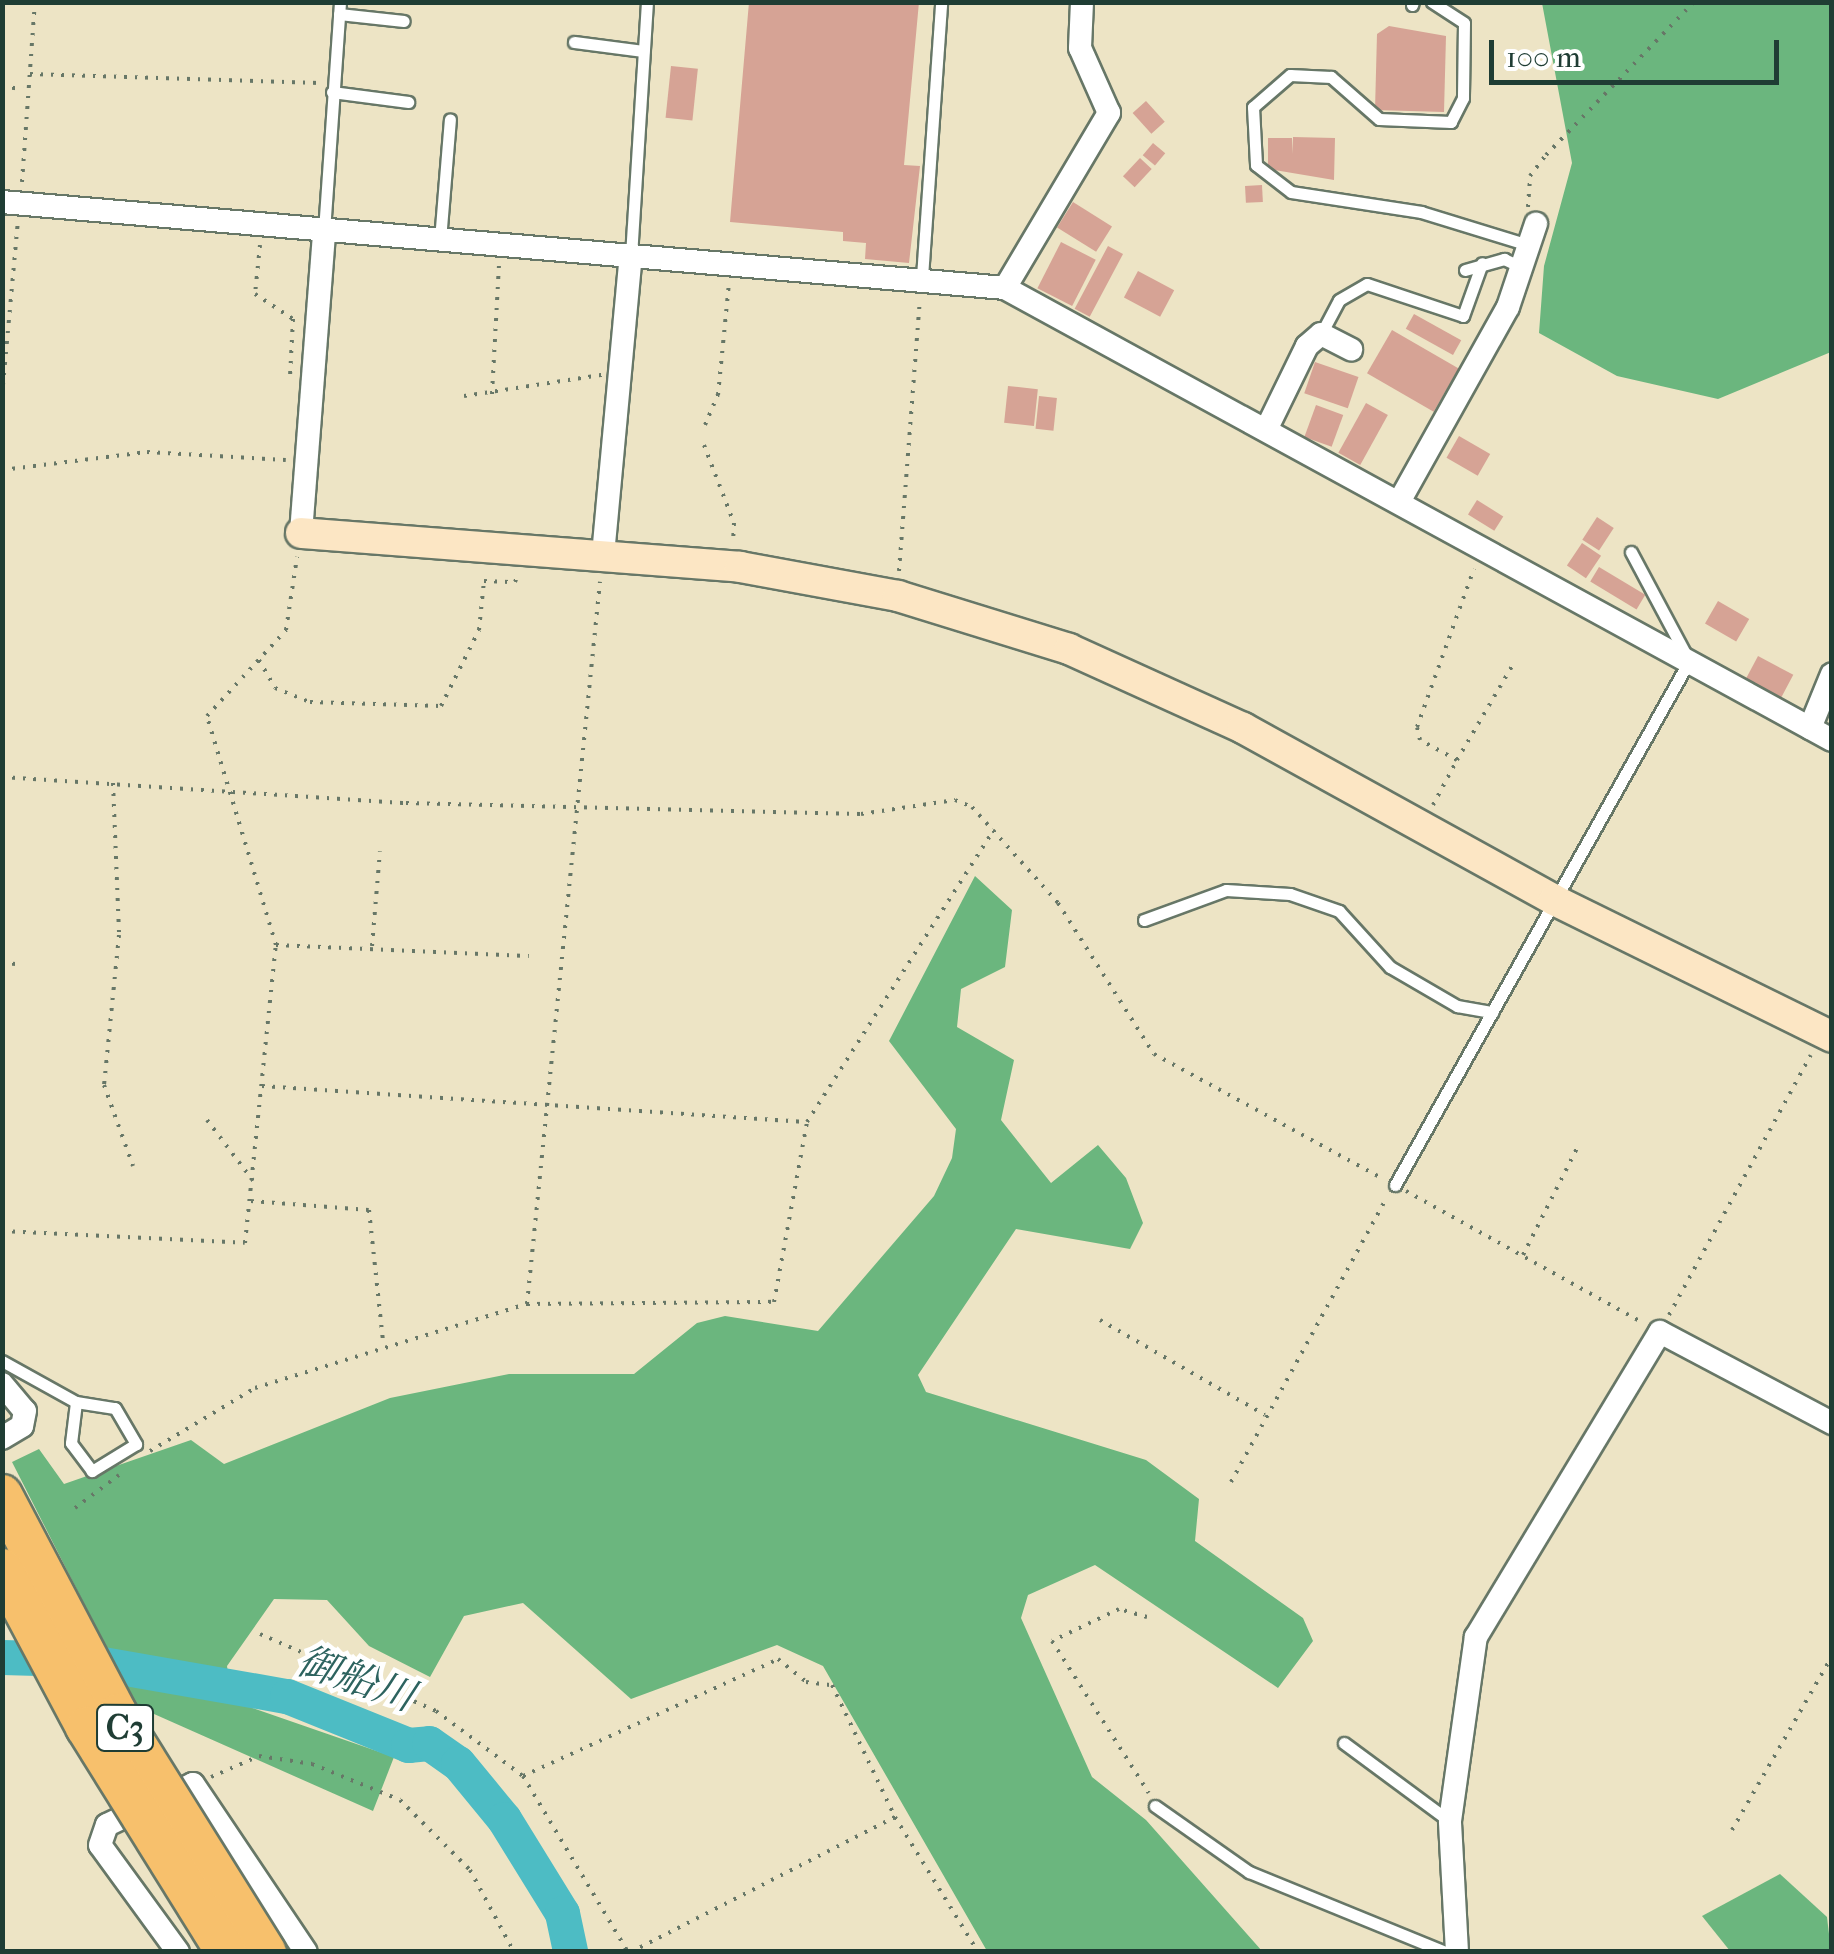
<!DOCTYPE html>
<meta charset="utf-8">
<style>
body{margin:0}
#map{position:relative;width:1834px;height:1954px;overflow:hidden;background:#ede4c5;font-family:"IM FELL French Canon","Noto Serif JP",serif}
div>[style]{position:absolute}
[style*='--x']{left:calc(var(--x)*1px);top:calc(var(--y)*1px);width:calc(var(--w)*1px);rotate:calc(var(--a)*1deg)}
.forest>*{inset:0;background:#6bb67e}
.river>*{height:35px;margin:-17.5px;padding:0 17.5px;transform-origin:17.5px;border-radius:17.5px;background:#4dbcc4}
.building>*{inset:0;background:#d6a395;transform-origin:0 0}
.path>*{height:4px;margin-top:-2px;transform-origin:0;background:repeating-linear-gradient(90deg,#677767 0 2.5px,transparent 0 10.5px)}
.roads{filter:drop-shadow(2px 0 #677767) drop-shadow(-2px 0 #677767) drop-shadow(0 2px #677767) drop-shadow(0 -2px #677767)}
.lane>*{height:11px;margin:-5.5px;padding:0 5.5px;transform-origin:5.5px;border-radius:5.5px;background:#fff}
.street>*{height:22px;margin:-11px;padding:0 11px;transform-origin:11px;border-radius:11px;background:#fff}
.secondary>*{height:30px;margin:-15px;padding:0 15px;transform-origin:15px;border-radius:15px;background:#fce6c4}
.bridges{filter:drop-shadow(2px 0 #677767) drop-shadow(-2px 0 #677767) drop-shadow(0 2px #677767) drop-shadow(0 -2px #677767)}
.highway-bridge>*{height:40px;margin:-20px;padding:0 20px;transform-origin:20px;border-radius:20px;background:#f7c06c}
span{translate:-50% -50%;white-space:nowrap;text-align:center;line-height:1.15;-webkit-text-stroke:9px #fff;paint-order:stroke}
.shield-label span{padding:2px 8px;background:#fff;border:2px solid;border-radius:8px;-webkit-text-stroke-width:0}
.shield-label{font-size:35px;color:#1f3d34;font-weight:700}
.water-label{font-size:40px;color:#2d635f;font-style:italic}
.frame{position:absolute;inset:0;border:5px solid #1f3d34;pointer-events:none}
.scale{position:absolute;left:1489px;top:40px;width:290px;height:45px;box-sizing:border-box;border:5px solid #1f3d34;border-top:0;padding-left:12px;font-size:30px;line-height:35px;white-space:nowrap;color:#1f3d34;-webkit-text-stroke:8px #fff;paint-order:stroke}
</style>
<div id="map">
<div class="forest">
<i style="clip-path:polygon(1542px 3px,1831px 3px,1831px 352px,1718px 399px,1617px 376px,1539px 333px,1544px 266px,1572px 163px)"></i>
<i style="clip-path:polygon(975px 876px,1012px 910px,1005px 967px,961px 989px,957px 1027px,1014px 1060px,1001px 1120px,1051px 1183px,1098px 1145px,1126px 1178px,1143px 1223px,1130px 1249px,1016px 1229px,918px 1375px,926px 1392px,1146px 1460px,1199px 1499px,1195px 1541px,1303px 1618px,1313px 1641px,1278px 1688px,1095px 1565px,1028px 1595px,1021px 1618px,1092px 1777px,1146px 1820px,1262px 1951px,987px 1951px,823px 1666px,777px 1645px,631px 1699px,523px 1603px,464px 1616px,430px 1677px,369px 1646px,327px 1600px,274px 1599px,227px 1666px,232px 1701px,394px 1757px,373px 1811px,136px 1706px,12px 1462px,39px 1449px,64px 1484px,191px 1440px,224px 1464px,390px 1398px,509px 1374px,634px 1374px,697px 1323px,725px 1316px,818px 1331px,934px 1196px,952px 1158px,956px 1129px,889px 1041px)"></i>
<i style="clip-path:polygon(1780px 1874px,1827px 1917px,1831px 1951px,1730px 1951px,1702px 1916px)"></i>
</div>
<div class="river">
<i style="--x:2;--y:1657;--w:72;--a:1.6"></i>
<i style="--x:74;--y:1659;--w:216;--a:9.9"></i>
<i style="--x:287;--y:1696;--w:131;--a:22"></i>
<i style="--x:408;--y:1745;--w:21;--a:-5"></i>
<i style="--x:429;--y:1743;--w:35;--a:35"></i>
<i style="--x:458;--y:1763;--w:72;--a:50.6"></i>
<i style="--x:504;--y:1819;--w:110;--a:58.3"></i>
<i style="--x:562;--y:1913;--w:40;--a:78"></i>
</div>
<div class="building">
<i style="clip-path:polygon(749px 2px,919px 2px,904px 165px,920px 166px,909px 263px,865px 259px,866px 243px,843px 241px,843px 232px,730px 222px)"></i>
<i style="clip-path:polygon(1389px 26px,1446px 36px,1444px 112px,1375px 110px,1377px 34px)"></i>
<i style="left:671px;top:66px;width:27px;height:52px;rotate:6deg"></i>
<i style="left:1146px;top:101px;width:28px;height:18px;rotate:48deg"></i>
<i style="clip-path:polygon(1293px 137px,1335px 138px,1334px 180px,1268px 169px,1268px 138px,1292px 138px,1293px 154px)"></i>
<i style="left:1153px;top:143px;width:16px;height:16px;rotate:40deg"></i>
<i style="left:1140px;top:158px;width:16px;height:25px;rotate:43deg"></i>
<i style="left:1262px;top:185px;width:17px;height:17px;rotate:87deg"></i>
<i style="left:1073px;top:202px;width:46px;height:30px;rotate:32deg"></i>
<i style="left:1061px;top:242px;width:39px;height:52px;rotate:27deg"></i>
<i style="left:1108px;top:246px;width:17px;height:71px;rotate:28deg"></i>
<i style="left:1138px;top:271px;width:41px;height:30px;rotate:28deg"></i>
<i style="left:1414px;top:314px;width:54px;height:17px;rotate:29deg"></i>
<i style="left:1392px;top:330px;width:77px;height:50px;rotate:30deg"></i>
<i style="left:1315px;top:362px;width:46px;height:33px;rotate:19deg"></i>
<i style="left:1008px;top:386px;width:30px;height:37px;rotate:6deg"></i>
<i style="left:1039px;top:396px;width:18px;height:33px;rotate:6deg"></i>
<i style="left:1366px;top:403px;width:25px;height:57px;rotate:29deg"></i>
<i style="left:1316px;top:405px;width:29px;height:34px;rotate:20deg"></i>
<i style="left:1459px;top:436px;width:36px;height:25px;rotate:30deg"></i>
<i style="left:1477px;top:500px;width:31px;height:17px;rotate:32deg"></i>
<i style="left:1597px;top:517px;width:20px;height:27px;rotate:33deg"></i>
<i style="left:1582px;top:543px;width:23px;height:27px;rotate:34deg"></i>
<i style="left:1599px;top:567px;width:54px;height:17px;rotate:31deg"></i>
<i style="left:1718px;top:601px;width:36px;height:26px;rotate:30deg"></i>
<i style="left:1758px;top:656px;width:40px;height:26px;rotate:28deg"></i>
</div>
<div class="path">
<i style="--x:30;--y:74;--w:290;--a:1.8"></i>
<i style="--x:2;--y:87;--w:21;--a:5"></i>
<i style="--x:22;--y:182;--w:180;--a:-85.9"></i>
<i style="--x:1528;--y:207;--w:31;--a:-86"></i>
<i style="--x:1530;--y:176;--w:26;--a:-53"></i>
<i style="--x:1546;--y:155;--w:213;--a:-46"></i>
<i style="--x:260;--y:245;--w:49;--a:95.8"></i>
<i style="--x:255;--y:294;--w:45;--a:33.3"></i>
<i style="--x:293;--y:319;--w:57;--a:93"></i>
<i style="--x:492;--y:394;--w:129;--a:-86.9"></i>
<i style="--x:2;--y:396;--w:176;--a:-84.8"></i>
<i style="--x:464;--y:396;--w:140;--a:-8.7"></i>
<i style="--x:705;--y:425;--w:33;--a:-67"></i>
<i style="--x:718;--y:395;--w:113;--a:-84.4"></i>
<i style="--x:704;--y:445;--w:84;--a:69"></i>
<i style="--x:734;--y:523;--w:21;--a:93"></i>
<i style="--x:2;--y:470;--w:146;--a:-7.1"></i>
<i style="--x:147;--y:452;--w:139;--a:3.3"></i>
<i style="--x:899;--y:571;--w:271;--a:-85.6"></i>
<i style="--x:259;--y:660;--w:32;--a:60"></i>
<i style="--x:275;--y:688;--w:38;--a:22"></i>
<i style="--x:310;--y:702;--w:131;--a:1.7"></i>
<i style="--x:441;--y:706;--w:85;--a:-63.4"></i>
<i style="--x:479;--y:630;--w:49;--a:-84.2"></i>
<i style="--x:484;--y:581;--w:31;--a:2"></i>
<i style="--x:515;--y:582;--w:9;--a:-69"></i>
<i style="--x:1457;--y:760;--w:115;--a:-59.6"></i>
<i style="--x:2;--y:777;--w:405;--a:3.7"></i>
<i style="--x:406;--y:803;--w:455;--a:1.4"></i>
<i style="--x:861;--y:814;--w:95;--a:-8.5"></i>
<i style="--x:955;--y:800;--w:18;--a:22"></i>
<i style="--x:972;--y:807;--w:129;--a:48.1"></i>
<i style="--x:1058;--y:903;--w:179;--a:57.6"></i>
<i style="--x:1154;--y:1054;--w:257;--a:28.6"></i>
<i style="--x:113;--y:783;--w:152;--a:87.7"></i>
<i style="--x:119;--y:935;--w:151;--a:95.7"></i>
<i style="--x:104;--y:1085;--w:86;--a:70.3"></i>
<i style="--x:1433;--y:805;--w:51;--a:-61.9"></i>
<i style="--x:1457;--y:760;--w:42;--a:-151.6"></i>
<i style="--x:1420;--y:740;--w:13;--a:-103"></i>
<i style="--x:1417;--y:727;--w:168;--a:-70.2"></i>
<i style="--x:276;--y:945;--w:253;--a:2.5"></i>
<i style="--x:372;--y:946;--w:95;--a:-85.2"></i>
<i style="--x:2;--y:963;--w:14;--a:4"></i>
<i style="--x:262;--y:1086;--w:545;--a:3.79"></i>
<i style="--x:207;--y:1120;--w:78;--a:52.8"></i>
<i style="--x:1406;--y:1191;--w:271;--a:29.1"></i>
<i style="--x:251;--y:1201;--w:118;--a:4.4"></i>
<i style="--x:369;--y:1210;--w:131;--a:83.9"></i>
<i style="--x:2;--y:1231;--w:243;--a:2.8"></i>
<i style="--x:245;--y:1243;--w:300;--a:-84.1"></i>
<i style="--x:276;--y:945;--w:239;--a:-106.8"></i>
<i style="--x:207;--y:716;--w:117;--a:-47.4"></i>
<i style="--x:286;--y:630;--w:74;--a:-81.4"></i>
<i style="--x:1523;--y:1255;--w:124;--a:-63.2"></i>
<i style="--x:527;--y:1304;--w:726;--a:-84.23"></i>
<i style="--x:1669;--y:1315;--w:296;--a:-61.4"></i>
<i style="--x:1100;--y:1320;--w:190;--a:29.9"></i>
<i style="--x:150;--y:1451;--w:122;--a:-31"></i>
<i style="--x:255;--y:1388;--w:285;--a:-17.2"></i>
<i style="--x:527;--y:1304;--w:247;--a:-0.5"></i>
<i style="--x:774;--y:1302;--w:183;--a:-79.6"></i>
<i style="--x:807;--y:1122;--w:347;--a:-57.4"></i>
<i style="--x:1231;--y:1482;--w:325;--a:-61.3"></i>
<i style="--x:75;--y:1508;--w:55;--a:-36.9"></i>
<i style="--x:1147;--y:1617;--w:29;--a:-164"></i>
<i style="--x:1119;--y:1609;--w:74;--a:154.5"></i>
<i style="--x:1052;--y:1641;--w:180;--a:57.5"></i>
<i style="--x:260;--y:1634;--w:192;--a:23.6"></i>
<i style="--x:436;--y:1711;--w:109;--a:36.8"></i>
<i style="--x:523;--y:1776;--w:205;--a:59.2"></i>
<i style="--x:523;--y:1776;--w:281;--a:-24.6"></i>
<i style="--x:778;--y:1659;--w:36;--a:39"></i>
<i style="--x:806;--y:1682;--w:26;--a:7"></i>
<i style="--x:832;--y:1685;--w:146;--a:64.5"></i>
<i style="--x:895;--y:1817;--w:158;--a:58.4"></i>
<i style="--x:211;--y:1777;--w:52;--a:-23.6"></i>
<i style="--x:259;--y:1756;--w:54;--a:8.6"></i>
<i style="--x:312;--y:1764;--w:95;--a:22.2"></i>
<i style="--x:400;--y:1800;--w:99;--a:45"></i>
<i style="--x:470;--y:1870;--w:93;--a:61.8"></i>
<i style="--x:1732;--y:1830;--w:201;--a:-60.1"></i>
<i style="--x:631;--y:1952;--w:297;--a:-27.1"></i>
</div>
<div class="roads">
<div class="lane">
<i style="--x:1432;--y:2;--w:38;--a:33"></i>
<i style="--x:1464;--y:23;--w:75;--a:90.8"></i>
<i style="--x:1463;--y:98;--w:27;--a:117"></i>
<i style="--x:1451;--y:122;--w:72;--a:-177.6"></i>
<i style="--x:1379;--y:119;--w:64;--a:-138.8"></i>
<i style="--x:1331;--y:77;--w:41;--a:-177.2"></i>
<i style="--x:1290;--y:75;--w:49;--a:139.1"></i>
<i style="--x:1253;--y:107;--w:58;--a:87"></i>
<i style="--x:1256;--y:165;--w:44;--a:37.6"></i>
<i style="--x:1291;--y:192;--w:132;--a:8.7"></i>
<i style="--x:1421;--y:212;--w:109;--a:17.1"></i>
<i style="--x:1412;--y:5;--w:3;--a:-72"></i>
<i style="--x:339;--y:14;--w:65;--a:6.1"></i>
<i style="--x:574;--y:42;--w:70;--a:7.4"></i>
<i style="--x:332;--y:92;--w:77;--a:7.5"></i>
<i style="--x:324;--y:231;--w:230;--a:-86"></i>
<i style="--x:440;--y:240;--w:121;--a:-85.3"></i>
<i style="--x:631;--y:256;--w:255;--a:-86.4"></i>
<i style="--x:1465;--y:270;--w:41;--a:-15.8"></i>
<i style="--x:1504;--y:259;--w:17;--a:25"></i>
<i style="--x:922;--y:277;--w:276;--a:-86"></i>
<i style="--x:1321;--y:334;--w:38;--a:-62"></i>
<i style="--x:1339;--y:300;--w:32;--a:-30"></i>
<i style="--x:1367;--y:284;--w:101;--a:18.4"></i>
<i style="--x:1463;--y:316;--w:56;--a:-70.3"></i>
<i style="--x:1631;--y:552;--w:117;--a:61.9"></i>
<i style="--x:1144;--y:920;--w:87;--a:-20.1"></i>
<i style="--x:1226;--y:890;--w:64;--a:3.6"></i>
<i style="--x:1290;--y:894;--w:52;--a:19.1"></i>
<i style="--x:1339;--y:911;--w:76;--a:47.7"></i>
<i style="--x:1390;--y:967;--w:78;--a:30.2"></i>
<i style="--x:1457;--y:1006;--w:36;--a:10"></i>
<i style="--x:1395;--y:1185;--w:601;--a:-60.7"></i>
<i style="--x:2;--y:1361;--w:85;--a:29"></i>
<i style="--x:76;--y:1402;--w:39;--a:9"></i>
<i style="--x:115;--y:1408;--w:42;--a:59.7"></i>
<i style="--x:136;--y:1444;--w:52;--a:148.5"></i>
<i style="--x:92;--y:1471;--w:35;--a:-127"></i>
<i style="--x:71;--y:1443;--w:41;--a:-83"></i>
<i style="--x:1344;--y:1743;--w:129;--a:36.5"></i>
<i style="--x:1155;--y:1806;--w:115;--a:35.1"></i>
<i style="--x:1249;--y:1872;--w:212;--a:22.2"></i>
</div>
<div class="street">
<i style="--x:2;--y:202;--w:1007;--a:4.9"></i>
<i style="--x:1005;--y:288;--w:942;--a:28.66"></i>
<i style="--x:1005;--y:288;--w:204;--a:-59.3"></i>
<i style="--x:1109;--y:113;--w:71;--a:-114"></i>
<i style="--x:1080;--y:48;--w:46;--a:-87.5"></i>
<i style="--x:1267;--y:428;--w:91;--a:-64"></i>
<i style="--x:1307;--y:346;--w:18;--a:-41"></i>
<i style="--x:1321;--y:334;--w:34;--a:27"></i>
<i style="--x:1399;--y:502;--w:223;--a:-60.8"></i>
<i style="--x:1508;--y:307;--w:88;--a:-71.4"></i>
<i style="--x:301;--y:533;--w:303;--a:-85.6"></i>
<i style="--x:603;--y:555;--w:300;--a:-84.7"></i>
<i style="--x:1810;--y:728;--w:58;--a:-67.8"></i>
<i style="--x:2;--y:1384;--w:35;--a:50"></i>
<i style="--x:25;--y:1411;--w:15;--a:101"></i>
<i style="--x:22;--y:1426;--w:23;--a:149"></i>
<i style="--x:178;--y:1952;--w:132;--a:-126.1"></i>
<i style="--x:100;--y:1845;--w:21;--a:-71"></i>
<i style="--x:107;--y:1825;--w:95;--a:-25.5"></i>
<i style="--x:193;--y:1784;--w:202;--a:56.1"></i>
<i style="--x:1457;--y:1952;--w:131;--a:-93.1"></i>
<i style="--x:1450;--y:1821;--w:186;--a:-82"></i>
<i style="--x:1476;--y:1637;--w:356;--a:-58.9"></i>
<i style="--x:1660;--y:1332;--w:195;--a:27.9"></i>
</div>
<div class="secondary">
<i style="--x:301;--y:533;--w:440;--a:4.4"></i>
<i style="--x:740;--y:567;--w:161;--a:10.4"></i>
<i style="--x:898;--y:596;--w:179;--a:17.2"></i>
<i style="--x:1069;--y:649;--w:191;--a:24.4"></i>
<i style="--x:1243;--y:728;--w:355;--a:28.9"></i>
<i style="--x:1554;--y:900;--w:310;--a:26.2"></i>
</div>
</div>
<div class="bridges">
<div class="highway-bridge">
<i style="--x:2;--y:1495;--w:247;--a:62.3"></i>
<i style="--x:117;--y:1714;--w:281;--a:58"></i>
<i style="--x:2;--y:1569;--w:179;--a:62"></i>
<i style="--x:86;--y:1727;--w:265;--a:58.1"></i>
</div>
</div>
<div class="shield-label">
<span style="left:125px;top:1728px">C3</span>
</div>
<div class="water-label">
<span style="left:356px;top:1679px;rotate:19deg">御船川</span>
</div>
<div class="frame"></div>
<div class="scale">100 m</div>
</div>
